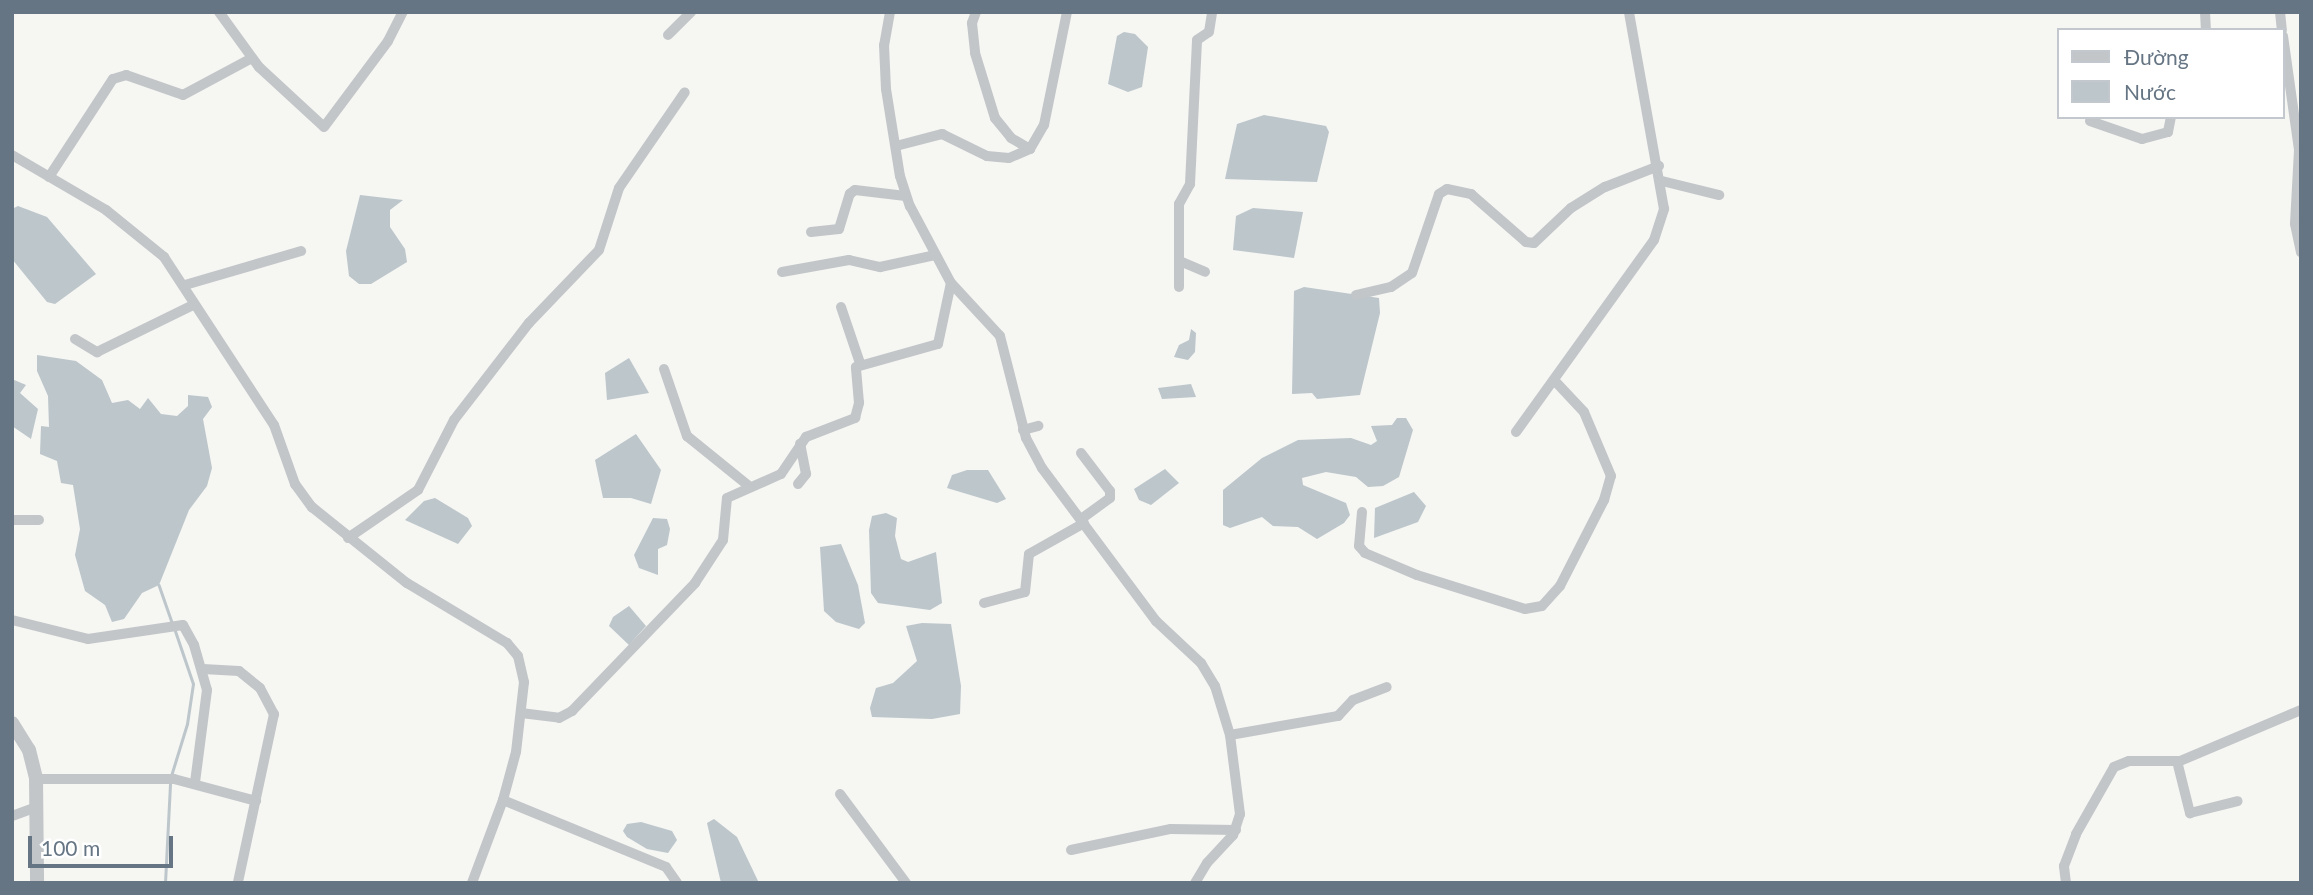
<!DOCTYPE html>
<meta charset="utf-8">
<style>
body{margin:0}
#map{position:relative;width:2313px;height:895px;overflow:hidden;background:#f6f6f3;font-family:Lato,sans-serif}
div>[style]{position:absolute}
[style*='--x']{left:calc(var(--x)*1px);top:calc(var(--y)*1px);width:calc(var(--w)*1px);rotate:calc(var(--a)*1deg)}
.water>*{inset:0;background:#bcc6cb}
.stream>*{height:2.5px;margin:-1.25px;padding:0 1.25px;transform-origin:1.25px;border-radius:1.25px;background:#bcc6cb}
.minor>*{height:10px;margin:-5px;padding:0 5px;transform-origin:5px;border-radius:5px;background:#c2c6c9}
.tertiary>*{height:14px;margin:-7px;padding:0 7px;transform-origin:7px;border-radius:7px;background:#c2c6c9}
span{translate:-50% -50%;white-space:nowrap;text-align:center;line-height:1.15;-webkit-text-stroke:7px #fff;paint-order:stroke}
.frame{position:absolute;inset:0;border:14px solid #667584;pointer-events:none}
.legend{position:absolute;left:2057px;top:28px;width:228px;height:91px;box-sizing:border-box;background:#fff;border:2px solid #c2c8ce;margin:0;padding:9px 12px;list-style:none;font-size:21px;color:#667584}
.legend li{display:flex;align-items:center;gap:14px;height:35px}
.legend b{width:35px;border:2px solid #c2c8ce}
.scale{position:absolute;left:28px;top:836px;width:145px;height:32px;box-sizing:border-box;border:4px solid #667584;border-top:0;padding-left:9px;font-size:21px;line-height:24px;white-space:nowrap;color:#667584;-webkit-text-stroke:5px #fff;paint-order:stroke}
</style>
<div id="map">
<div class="water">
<i style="clip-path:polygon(1124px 32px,1135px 34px,1148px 47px,1142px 87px,1128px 92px,1108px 84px,1117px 36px)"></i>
<i style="clip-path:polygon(1264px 115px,1326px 126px,1329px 132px,1317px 182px,1225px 179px,1237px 124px)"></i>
<i style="clip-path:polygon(360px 195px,403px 200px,390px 210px,390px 227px,405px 249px,407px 262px,371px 284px,359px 284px,349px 276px,346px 251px)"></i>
<i style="clip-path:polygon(18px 206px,47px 217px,96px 274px,55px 304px,47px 302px,12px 259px,12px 209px)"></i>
<i style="clip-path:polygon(1253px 208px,1303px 212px,1294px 258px,1233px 250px,1236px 216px)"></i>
<i style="clip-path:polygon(1304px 287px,1379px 298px,1380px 313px,1360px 395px,1317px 399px,1312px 393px,1292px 394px,1294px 291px)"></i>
<i style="clip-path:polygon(1191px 329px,1196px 333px,1195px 352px,1188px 360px,1174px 357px,1179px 345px,1189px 340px)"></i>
<i style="clip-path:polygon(37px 355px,76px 361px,102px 380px,112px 403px,128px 400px,140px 409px,148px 398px,161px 414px,177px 416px,188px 406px,188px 395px,208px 397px,212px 407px,203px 419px,212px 468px,207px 486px,189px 510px,159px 585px,142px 593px,124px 619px,112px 622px,105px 605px,85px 591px,75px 555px,80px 529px,73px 485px,61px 483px,57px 461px,40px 454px,41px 426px,49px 427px,48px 396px,37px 371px)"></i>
<i style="clip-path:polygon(629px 358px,649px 393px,607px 400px,605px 373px)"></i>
<i style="clip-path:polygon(12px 379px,26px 385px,20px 393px,38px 409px,31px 439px,12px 426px)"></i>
<i style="clip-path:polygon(1191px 384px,1196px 397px,1162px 399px,1158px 388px)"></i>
<i style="clip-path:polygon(1397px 418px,1406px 418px,1413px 430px,1399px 477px,1383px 486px,1368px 487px,1356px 477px,1326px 472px,1302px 478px,1303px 485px,1346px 503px,1350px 515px,1344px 523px,1317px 539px,1298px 527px,1273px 526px,1262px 517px,1230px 528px,1223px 525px,1223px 490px,1262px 458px,1298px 440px,1351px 438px,1371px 445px,1377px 441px,1371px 426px,1392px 425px)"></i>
<i style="clip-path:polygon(636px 434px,661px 470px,651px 504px,631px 498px,603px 498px,595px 460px)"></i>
<i style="clip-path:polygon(1165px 469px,1179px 483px,1151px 505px,1139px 500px,1134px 489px)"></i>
<i style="clip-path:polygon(967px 470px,988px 470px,1006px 499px,997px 503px,947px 488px,952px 475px)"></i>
<i style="clip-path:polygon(1414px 492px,1426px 506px,1418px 522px,1374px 538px,1375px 508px)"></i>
<i style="clip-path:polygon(435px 498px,468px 518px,472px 526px,458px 544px,405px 520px,424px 501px)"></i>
<i style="clip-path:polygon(886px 513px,897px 518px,895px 536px,901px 559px,908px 562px,936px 552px,942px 603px,930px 610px,878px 603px,871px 593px,869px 530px,872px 516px)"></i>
<i style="clip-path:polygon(653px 518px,667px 519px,670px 529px,667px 545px,658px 549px,658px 575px,639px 568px,634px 555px)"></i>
<i style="clip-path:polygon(841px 544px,858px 585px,865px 623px,859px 629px,836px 622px,824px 611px,820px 547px)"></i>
<i style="clip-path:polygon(629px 606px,646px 626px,629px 645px,609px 626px,613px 617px)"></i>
<i style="clip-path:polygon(922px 623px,951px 624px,961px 686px,960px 714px,932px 719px,872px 717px,870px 708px,876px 688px,893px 683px,917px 661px,906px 626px)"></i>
<i style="clip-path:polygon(714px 819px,737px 837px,759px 883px,721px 883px,707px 823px)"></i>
<i style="clip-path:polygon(641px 822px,672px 831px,677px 840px,668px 853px,647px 849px,627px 837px,623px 831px,627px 824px)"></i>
</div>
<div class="stream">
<i style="--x:159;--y:585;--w:42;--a:70.7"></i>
<i style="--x:171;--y:776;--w:54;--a:-72.9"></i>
<i style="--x:187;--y:724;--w:40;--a:-81.5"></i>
<i style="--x:193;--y:684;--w:56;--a:-108.8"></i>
<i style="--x:165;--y:883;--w:100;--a:-87.1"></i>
</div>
<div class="minor">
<i style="--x:219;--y:12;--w:68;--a:54"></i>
<i style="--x:259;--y:67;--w:88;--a:42.7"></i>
<i style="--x:324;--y:127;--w:107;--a:-53.3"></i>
<i style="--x:388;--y:41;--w:33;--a:-63"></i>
<i style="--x:890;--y:12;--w:34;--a:100"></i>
<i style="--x:884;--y:45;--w:44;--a:87.4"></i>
<i style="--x:886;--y:89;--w:88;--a:80.9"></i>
<i style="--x:900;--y:176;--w:32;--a:72"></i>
<i style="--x:910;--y:206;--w:87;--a:62"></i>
<i style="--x:951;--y:283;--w:72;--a:47.2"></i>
<i style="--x:1000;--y:336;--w:105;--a:75.7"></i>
<i style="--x:1026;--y:438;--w:34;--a:62"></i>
<i style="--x:1042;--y:468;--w:191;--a:53.3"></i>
<i style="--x:1156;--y:621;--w:62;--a:43"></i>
<i style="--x:1201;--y:663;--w:27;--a:59"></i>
<i style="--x:1215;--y:686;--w:51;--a:73"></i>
<i style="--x:1230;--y:735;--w:80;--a:82.8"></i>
<i style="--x:1240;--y:814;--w:22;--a:108"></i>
<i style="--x:1233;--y:835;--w:38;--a:133"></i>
<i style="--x:1207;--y:863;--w:23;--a:121"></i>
<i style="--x:976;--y:12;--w:12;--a:110"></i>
<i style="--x:972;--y:23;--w:30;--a:84"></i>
<i style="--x:975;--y:53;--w:68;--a:72.9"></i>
<i style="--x:995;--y:118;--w:26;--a:51"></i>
<i style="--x:1011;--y:138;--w:22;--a:30"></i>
<i style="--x:2205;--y:12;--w:18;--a:87"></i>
<i style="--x:2280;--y:12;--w:18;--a:84"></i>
<i style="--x:668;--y:35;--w:33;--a:-45"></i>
<i style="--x:2283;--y:36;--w:115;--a:82"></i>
<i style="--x:2299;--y:150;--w:74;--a:93.1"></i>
<i style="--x:2295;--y:224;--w:29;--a:78"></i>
<i style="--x:2090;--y:121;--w:55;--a:19.1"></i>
<i style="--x:2142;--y:139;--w:27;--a:-15"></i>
<i style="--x:2168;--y:132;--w:15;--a:-79"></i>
<i style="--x:896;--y:146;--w:48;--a:-14.6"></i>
<i style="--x:942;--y:134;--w:50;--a:26.1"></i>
<i style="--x:987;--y:156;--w:22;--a:5"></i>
<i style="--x:1009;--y:158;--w:23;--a:-23"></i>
<i style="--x:1030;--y:149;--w:28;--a:-60"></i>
<i style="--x:1044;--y:125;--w:115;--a:-78.5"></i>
<i style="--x:12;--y:155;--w:109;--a:30.3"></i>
<i style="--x:106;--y:210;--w:75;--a:39"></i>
<i style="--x:164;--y:257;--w:201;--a:56.8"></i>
<i style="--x:274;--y:425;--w:63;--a:70.4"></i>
<i style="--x:295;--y:484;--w:29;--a:54"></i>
<i style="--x:312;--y:507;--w:122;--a:38.7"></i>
<i style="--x:407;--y:583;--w:117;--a:31"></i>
<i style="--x:507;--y:643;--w:17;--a:50"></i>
<i style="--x:518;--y:656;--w:27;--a:77"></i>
<i style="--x:524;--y:682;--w:70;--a:96.5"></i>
<i style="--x:516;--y:752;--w:50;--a:105.2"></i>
<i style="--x:503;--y:800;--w:89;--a:110.5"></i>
<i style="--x:49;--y:177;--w:117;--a:-56.9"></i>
<i style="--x:113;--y:79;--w:14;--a:-17"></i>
<i style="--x:126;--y:75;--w:60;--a:19.3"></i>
<i style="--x:183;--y:95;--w:78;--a:-28.2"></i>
<i style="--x:1662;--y:181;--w:59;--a:13.8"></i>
<i style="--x:811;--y:232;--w:28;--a:-6"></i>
<i style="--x:839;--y:229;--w:37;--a:-73"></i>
<i style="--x:850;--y:194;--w:6;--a:-39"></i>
<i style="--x:855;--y:190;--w:51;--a:6.7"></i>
<i style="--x:1182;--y:262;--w:25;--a:23"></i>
<i style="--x:782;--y:272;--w:68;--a:-10.2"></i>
<i style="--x:849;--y:260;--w:32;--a:13"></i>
<i style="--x:880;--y:267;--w:56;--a:-12.3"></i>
<i style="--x:185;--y:285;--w:121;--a:-16.3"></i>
<i style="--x:1179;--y:287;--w:83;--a:-90"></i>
<i style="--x:1179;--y:204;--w:23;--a:-61"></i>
<i style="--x:1190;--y:184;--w:144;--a:-87.2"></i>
<i style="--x:1197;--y:40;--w:14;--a:-34"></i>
<i style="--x:1209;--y:32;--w:20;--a:-81"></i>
<i style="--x:1356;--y:295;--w:36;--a:-13"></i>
<i style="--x:1391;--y:287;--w:25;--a:-34"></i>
<i style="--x:1412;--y:273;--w:83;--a:-71.1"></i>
<i style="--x:1439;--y:194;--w:9;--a:-32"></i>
<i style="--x:1447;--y:189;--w:25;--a:12"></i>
<i style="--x:1471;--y:194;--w:73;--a:41.1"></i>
<i style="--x:1526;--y:242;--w:8;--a:7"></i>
<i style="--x:1534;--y:243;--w:51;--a:-43.4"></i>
<i style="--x:1571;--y:208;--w:40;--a:-32"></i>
<i style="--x:1605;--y:187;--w:58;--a:-21.3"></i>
<i style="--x:841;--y:307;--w:59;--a:71.3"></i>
<i style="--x:75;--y:339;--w:26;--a:31"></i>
<i style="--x:97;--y:352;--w:107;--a:-26.1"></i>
<i style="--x:664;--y:369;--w:71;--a:71.1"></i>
<i style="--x:687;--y:436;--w:81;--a:39"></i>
<i style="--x:1023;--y:430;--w:16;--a:-15"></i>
<i style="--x:1516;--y:432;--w:236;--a:-54.3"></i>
<i style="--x:1654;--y:240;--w:33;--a:-72"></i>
<i style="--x:1664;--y:209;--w:200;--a:-100.1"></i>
<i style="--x:1081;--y:453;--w:48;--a:52.7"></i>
<i style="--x:1110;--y:491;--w:7;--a:90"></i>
<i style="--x:1110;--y:498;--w:36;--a:144"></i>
<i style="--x:798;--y:484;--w:13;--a:-51"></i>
<i style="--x:806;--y:474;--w:31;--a:-101"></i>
<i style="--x:1362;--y:512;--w:34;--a:95"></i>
<i style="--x:1359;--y:546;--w:9;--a:49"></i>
<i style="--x:1365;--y:553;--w:56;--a:22.9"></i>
<i style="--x:1417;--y:575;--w:113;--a:17.5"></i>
<i style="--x:1525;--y:609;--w:17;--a:-10"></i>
<i style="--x:1542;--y:606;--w:27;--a:-48"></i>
<i style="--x:1560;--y:586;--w:97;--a:-62.9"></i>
<i style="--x:1604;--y:500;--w:25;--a:-74"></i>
<i style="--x:1611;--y:476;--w:69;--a:-112.9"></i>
<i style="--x:1584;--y:412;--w:44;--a:-133.2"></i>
<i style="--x:12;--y:520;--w:27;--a:0"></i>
<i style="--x:348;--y:538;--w:85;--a:-34.4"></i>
<i style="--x:418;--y:490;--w:79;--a:-62.8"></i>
<i style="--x:454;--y:420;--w:123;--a:-52.3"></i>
<i style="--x:529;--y:323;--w:101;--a:-46.2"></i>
<i style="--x:599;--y:250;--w:65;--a:-72.1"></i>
<i style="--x:619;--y:188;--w:116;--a:-55.5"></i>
<i style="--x:984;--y:603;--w:42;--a:-15"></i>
<i style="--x:1025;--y:592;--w:38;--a:-84"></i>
<i style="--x:1029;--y:554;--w:63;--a:-29.4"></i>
<i style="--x:12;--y:620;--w:78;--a:14"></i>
<i style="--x:88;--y:639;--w:96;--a:-8.4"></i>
<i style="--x:183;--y:625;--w:23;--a:61"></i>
<i style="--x:194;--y:645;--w:47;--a:73.9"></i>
<i style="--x:207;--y:690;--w:93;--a:97.4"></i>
<i style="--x:203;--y:669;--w:36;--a:3"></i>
<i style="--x:239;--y:671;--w:27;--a:39"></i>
<i style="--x:260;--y:688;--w:30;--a:62"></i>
<i style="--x:274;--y:714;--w:172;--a:102.1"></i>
<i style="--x:521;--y:713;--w:38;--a:7"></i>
<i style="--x:559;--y:718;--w:15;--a:-28"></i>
<i style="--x:572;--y:711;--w:178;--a:-46.1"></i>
<i style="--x:695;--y:583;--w:51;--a:-56.9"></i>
<i style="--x:723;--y:540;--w:42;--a:-84.6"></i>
<i style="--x:727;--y:498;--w:59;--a:-24"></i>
<i style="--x:781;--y:474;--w:45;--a:-56"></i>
<i style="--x:806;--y:437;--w:53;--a:-21.2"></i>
<i style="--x:855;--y:418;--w:16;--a:-75"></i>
<i style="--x:859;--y:403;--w:36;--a:-95"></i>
<i style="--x:856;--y:367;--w:85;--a:-15.7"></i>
<i style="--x:938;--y:344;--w:62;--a:-78"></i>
<i style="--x:1230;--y:735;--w:110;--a:-10"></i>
<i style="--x:1338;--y:716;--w:22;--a:-47"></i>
<i style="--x:1353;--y:700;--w:36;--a:-21"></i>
<i style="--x:2177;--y:761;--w:54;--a:76"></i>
<i style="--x:2190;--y:813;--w:49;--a:-14"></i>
<i style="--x:36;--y:779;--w:138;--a:0"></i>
<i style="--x:174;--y:779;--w:85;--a:15"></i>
<i style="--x:840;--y:794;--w:111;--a:53.4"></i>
<i style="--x:503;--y:800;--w:176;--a:22.3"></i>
<i style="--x:666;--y:867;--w:19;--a:55"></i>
<i style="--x:12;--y:816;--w:27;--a:-20"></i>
<i style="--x:1071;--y:850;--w:102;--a:-11.9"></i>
<i style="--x:1171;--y:829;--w:65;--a:0.9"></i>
<i style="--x:2066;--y:883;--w:17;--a:-97"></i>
<i style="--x:2064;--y:866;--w:34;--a:-69"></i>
<i style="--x:2076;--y:834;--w:77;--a:-60.4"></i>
<i style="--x:2114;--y:767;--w:16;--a:-22"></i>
<i style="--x:2129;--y:761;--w:51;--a:0"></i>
<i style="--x:2180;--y:761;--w:131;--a:-22.9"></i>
</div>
<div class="tertiary">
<i style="--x:12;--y:723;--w:32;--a:58"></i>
<i style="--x:29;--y:750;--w:30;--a:76"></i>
<i style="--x:36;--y:779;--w:104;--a:89.4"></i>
</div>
<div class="frame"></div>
<ul class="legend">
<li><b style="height:9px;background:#c2c6c9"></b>Đường</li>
<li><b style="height:19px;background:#bcc6cb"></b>Nước</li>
</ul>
<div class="scale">100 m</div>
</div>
